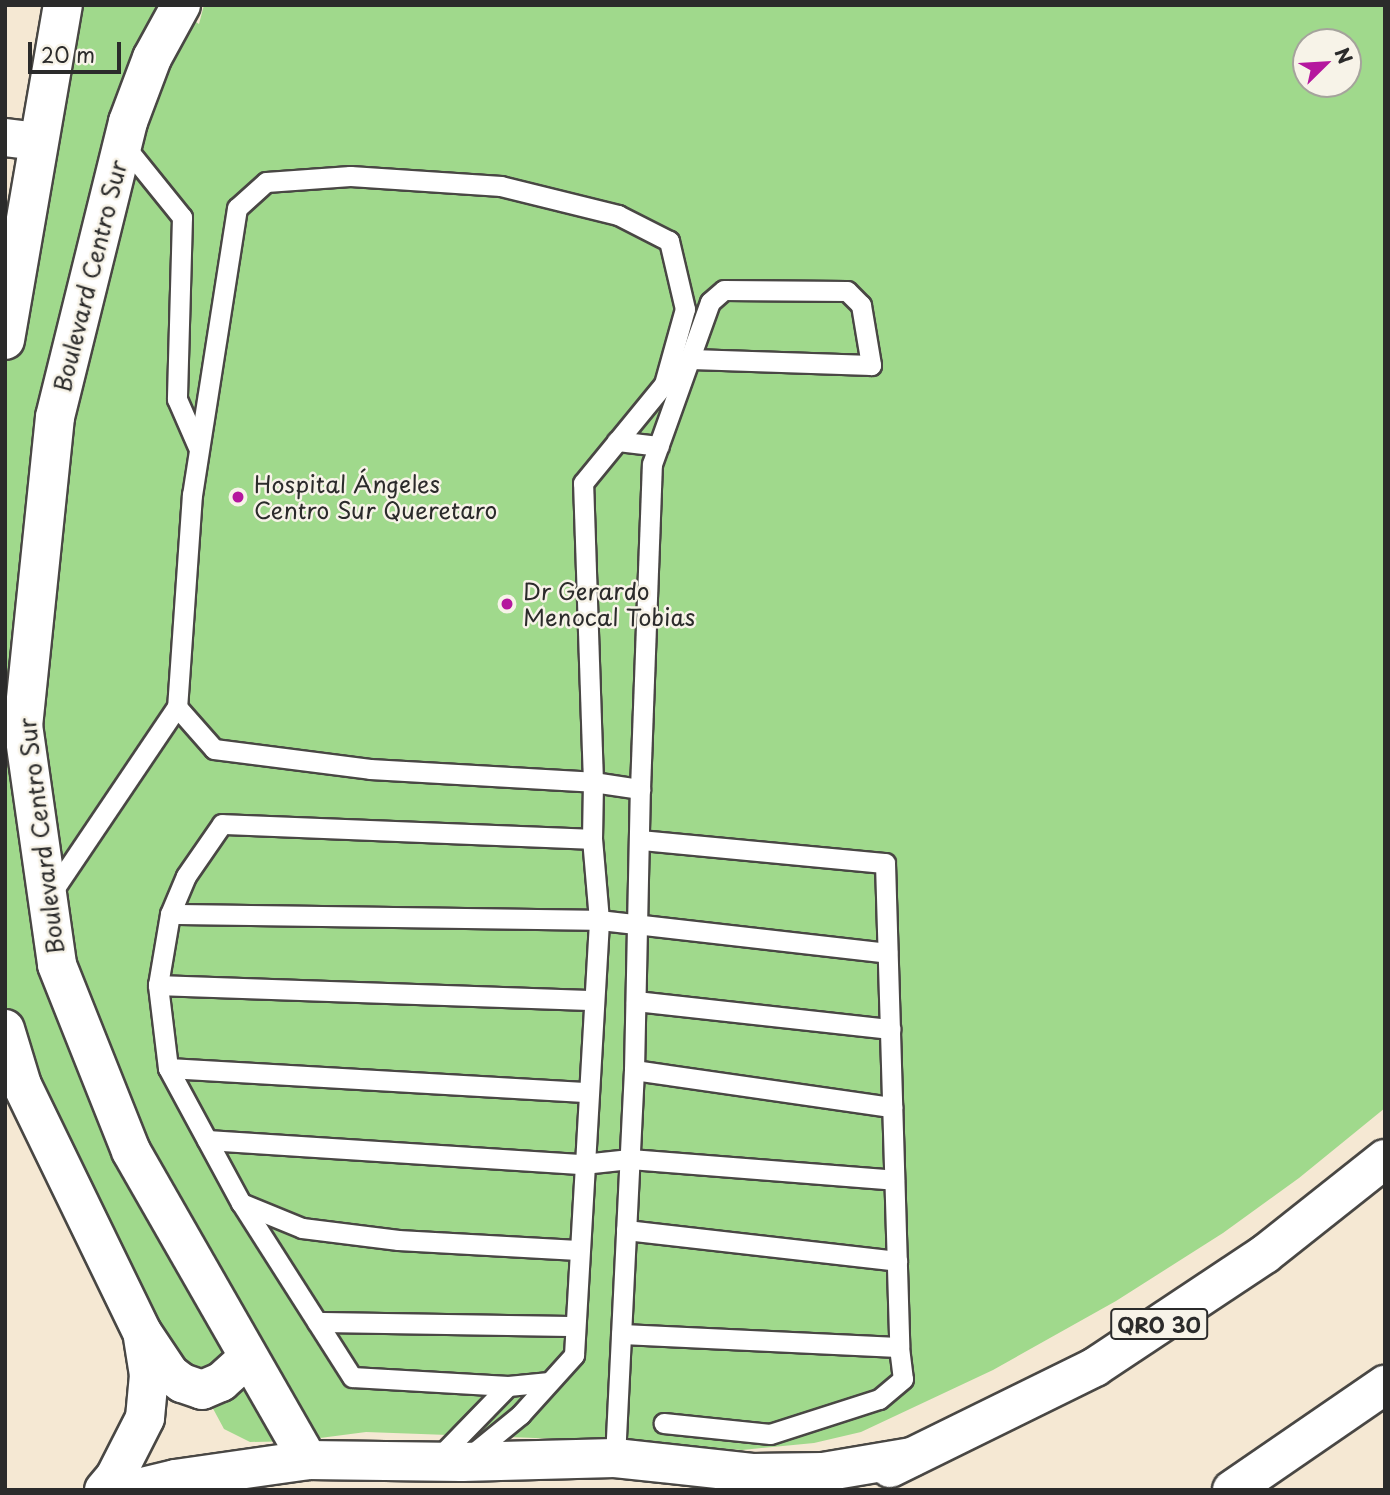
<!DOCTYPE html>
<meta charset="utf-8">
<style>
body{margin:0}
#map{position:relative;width:1390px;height:1495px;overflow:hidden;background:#f5e8d3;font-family:"Playpen Sans",sans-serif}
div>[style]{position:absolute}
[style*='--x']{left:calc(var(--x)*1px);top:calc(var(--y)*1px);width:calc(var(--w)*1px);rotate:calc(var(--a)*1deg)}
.green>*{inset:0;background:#a0d98c}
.roads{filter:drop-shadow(2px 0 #494744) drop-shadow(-2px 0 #494744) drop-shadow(0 2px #494744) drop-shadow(0 -2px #494744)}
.lane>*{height:19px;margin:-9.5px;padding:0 9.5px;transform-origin:9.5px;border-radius:9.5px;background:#fff}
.street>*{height:37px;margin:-18.5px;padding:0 18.5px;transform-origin:18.5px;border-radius:18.5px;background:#fff}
.secondary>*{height:38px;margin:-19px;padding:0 19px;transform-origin:19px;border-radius:19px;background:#fff}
.highway>*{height:38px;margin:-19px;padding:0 19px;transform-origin:19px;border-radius:19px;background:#fff}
.dots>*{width:19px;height:19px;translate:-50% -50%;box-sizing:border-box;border:4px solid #f7f3e8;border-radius:50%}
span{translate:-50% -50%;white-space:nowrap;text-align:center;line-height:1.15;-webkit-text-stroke:5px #f7f3e8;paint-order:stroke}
.shield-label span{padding:2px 5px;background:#f7f3e8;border:2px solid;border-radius:5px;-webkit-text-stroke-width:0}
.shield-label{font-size:21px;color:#2b2b2b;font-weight:700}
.street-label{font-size:23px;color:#2b2b2b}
.poi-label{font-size:23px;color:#2b2b2b}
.left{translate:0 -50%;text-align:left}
.frame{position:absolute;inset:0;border:7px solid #2b2b2b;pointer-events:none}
.north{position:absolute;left:1292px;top:28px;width:70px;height:70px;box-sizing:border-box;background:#f7f3e8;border:2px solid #a5a39c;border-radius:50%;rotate:66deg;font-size:19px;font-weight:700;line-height:28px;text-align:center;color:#2b2b2b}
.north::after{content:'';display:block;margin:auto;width:24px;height:32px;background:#b5179e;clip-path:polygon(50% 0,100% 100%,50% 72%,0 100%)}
.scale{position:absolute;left:28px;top:42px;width:93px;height:32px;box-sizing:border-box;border:4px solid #2b2b2b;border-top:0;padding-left:9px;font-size:21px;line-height:24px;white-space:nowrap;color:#2b2b2b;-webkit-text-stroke:5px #f7f3e8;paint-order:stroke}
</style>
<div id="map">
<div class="green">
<i style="clip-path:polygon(evenodd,63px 5px,181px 5px,180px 11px,199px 24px,204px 5px,1385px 5px,1385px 1108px,1299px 1178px,1223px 1233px,1116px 1301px,993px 1370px,861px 1432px,814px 1443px,742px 1450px,616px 1441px,366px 1432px,297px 1441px,250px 1442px,224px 1429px,196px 1377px,182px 1383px,5px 1029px,5px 340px,63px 5px,1306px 42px,1348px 42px,1348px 84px,1306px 84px,1306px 42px)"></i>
</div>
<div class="roads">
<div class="lane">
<i style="--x:123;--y:144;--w:94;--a:51.1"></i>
<i style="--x:182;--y:217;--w:182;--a:91.6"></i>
<i style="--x:177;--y:399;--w:52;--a:66.4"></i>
<i style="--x:617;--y:441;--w:42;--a:6.8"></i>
<i style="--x:641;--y:840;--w:245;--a:5.4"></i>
<i style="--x:885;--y:863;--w:484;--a:88.3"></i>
<i style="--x:899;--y:1347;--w:32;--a:83"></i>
<i style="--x:903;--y:1379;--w:31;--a:140"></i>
<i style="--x:879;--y:1399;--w:114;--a:162.2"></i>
<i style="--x:770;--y:1434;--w:107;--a:-174.1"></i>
<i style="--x:50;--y:895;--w:227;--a:-56"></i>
<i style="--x:170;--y:914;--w:429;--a:0.8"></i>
<i style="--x:599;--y:920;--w:290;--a:6.5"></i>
<i style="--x:158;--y:985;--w:436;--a:2"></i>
<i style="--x:636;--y:1001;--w:256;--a:6.3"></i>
<i style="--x:168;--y:1068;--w:421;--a:3.3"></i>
<i style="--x:634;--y:1070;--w:261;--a:8.2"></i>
<i style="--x:207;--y:1140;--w:377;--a:3.7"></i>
<i style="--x:583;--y:1164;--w:47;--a:-6.1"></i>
<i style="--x:630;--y:1159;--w:265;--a:4.5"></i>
<i style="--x:241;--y:1203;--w:66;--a:22.3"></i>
<i style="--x:302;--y:1228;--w:97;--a:7.1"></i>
<i style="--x:398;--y:1240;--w:180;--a:3.2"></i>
<i style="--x:626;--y:1230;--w:273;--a:6.5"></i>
<i style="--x:317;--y:1322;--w:258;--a:0.9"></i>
<i style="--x:621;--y:1334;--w:278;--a:2.7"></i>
<i style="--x:549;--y:1382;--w:41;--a:174.4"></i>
<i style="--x:508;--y:1386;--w:156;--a:-176.7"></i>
<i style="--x:352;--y:1377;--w:206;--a:-122.5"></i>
<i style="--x:241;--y:1203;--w:153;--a:-118.4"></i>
<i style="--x:168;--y:1068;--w:84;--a:-96.9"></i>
<i style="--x:158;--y:985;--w:72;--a:-80.4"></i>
<i style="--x:170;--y:914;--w:41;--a:-67.2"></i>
<i style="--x:186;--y:876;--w:63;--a:-55.3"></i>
<i style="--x:222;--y:824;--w:370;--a:2.3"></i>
<i style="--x:615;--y:1458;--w:388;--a:-87.2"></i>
<i style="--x:634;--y:1070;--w:281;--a:-88.8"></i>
<i style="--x:640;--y:789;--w:325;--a:-87.9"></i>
<i style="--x:652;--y:464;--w:172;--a:-70.3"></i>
<i style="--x:710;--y:302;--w:18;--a:-41"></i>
<i style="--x:724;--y:290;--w:123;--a:0.5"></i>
<i style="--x:847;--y:291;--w:20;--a:45"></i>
<i style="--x:861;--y:305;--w:61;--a:80.5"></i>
<i style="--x:871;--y:365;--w:180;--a:-178.1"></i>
<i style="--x:437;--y:1459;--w:102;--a:-45.8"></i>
<i style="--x:466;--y:1459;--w:70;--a:-39.2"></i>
<i style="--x:520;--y:1415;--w:81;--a:-48"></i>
<i style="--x:574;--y:1355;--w:436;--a:-86.7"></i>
<i style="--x:599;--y:920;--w:81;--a:-94.9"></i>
<i style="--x:592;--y:839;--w:57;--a:-89"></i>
<i style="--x:593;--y:782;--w:299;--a:-91.9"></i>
<i style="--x:583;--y:483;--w:128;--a:-50.7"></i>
<i style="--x:664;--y:384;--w:78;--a:-74.4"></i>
<i style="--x:685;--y:309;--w:70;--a:-103.2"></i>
<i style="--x:669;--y:241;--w:57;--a:-153"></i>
<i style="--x:618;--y:215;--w:121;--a:-166.1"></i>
<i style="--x:501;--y:186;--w:151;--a:-176.2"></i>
<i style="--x:350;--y:176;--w:84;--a:175.9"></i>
<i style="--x:266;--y:182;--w:39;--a:138"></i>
<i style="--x:237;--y:208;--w:290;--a:98.9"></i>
<i style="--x:192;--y:494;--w:214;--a:94"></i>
<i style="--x:177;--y:707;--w:56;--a:48.6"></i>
<i style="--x:214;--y:749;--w:157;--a:7.3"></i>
<i style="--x:370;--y:769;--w:223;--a:3.3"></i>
<i style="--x:593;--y:782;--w:48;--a:8.5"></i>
</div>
<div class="street">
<i style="--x:5;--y:137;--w:33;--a:7"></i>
</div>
<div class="secondary">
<i style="--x:181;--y:5;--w:60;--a:118.7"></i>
<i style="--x:152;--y:58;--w:68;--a:110.6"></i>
<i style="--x:128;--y:122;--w:304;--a:103.9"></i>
<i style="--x:55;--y:417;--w:310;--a:95.9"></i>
<i style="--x:23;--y:725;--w:242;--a:81.9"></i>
<i style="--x:57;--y:965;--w:200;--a:68.3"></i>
<i style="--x:131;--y:1151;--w:356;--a:60.2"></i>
<i style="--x:5;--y:340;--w:340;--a:-80.2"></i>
<i style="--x:5;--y:1029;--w:59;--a:73.1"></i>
<i style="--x:22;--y:1085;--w:275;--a:64.1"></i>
<i style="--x:142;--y:1332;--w:50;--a:56.3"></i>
<i style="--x:170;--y:1374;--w:15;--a:37"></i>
<i style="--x:182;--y:1383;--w:21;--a:19"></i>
<i style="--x:202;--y:1390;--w:21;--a:-23"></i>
<i style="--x:221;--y:1382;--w:36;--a:-42"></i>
<i style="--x:104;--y:1490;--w:17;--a:-50"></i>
<i style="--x:115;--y:1477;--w:66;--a:-63"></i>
<i style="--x:145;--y:1418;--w:43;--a:-84.7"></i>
<i style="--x:149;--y:1375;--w:37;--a:-99"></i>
</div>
<div class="highway">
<i style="--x:890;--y:1468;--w:229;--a:-26.2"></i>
<i style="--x:1095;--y:1367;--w:204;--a:-33.6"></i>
<i style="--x:1265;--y:1254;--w:153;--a:-38.4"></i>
<i style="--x:130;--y:1490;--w:46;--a:-13.7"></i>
<i style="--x:175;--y:1479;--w:134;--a:-8.1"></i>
<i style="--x:308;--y:1460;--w:154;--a:0.7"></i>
<i style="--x:462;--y:1462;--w:153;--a:-1.5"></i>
<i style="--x:615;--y:1458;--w:138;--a:6.2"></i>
<i style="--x:752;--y:1473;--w:71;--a:-0.8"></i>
<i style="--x:823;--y:1472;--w:90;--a:-9.6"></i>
<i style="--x:1232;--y:1490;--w:186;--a:-34.5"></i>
</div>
</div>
<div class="dots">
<i style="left:238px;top:497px;background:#b5179e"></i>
<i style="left:507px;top:604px;background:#b5179e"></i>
</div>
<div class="shield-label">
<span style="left:1159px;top:1324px">QRO 30</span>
</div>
<div class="street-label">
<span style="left:90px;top:276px;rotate:-76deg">Boulevard Centro Sur</span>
<span style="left:41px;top:836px;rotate:-97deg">Boulevard Centro Sur</span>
</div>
<div class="poi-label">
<span class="left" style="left:254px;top:497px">Hospital Ángeles<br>Centro Sur Queretaro</span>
<span class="left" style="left:523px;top:604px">Dr Gerardo<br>Menocal Tobias</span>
</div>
<div class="frame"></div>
<div class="north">N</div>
<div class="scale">20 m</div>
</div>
